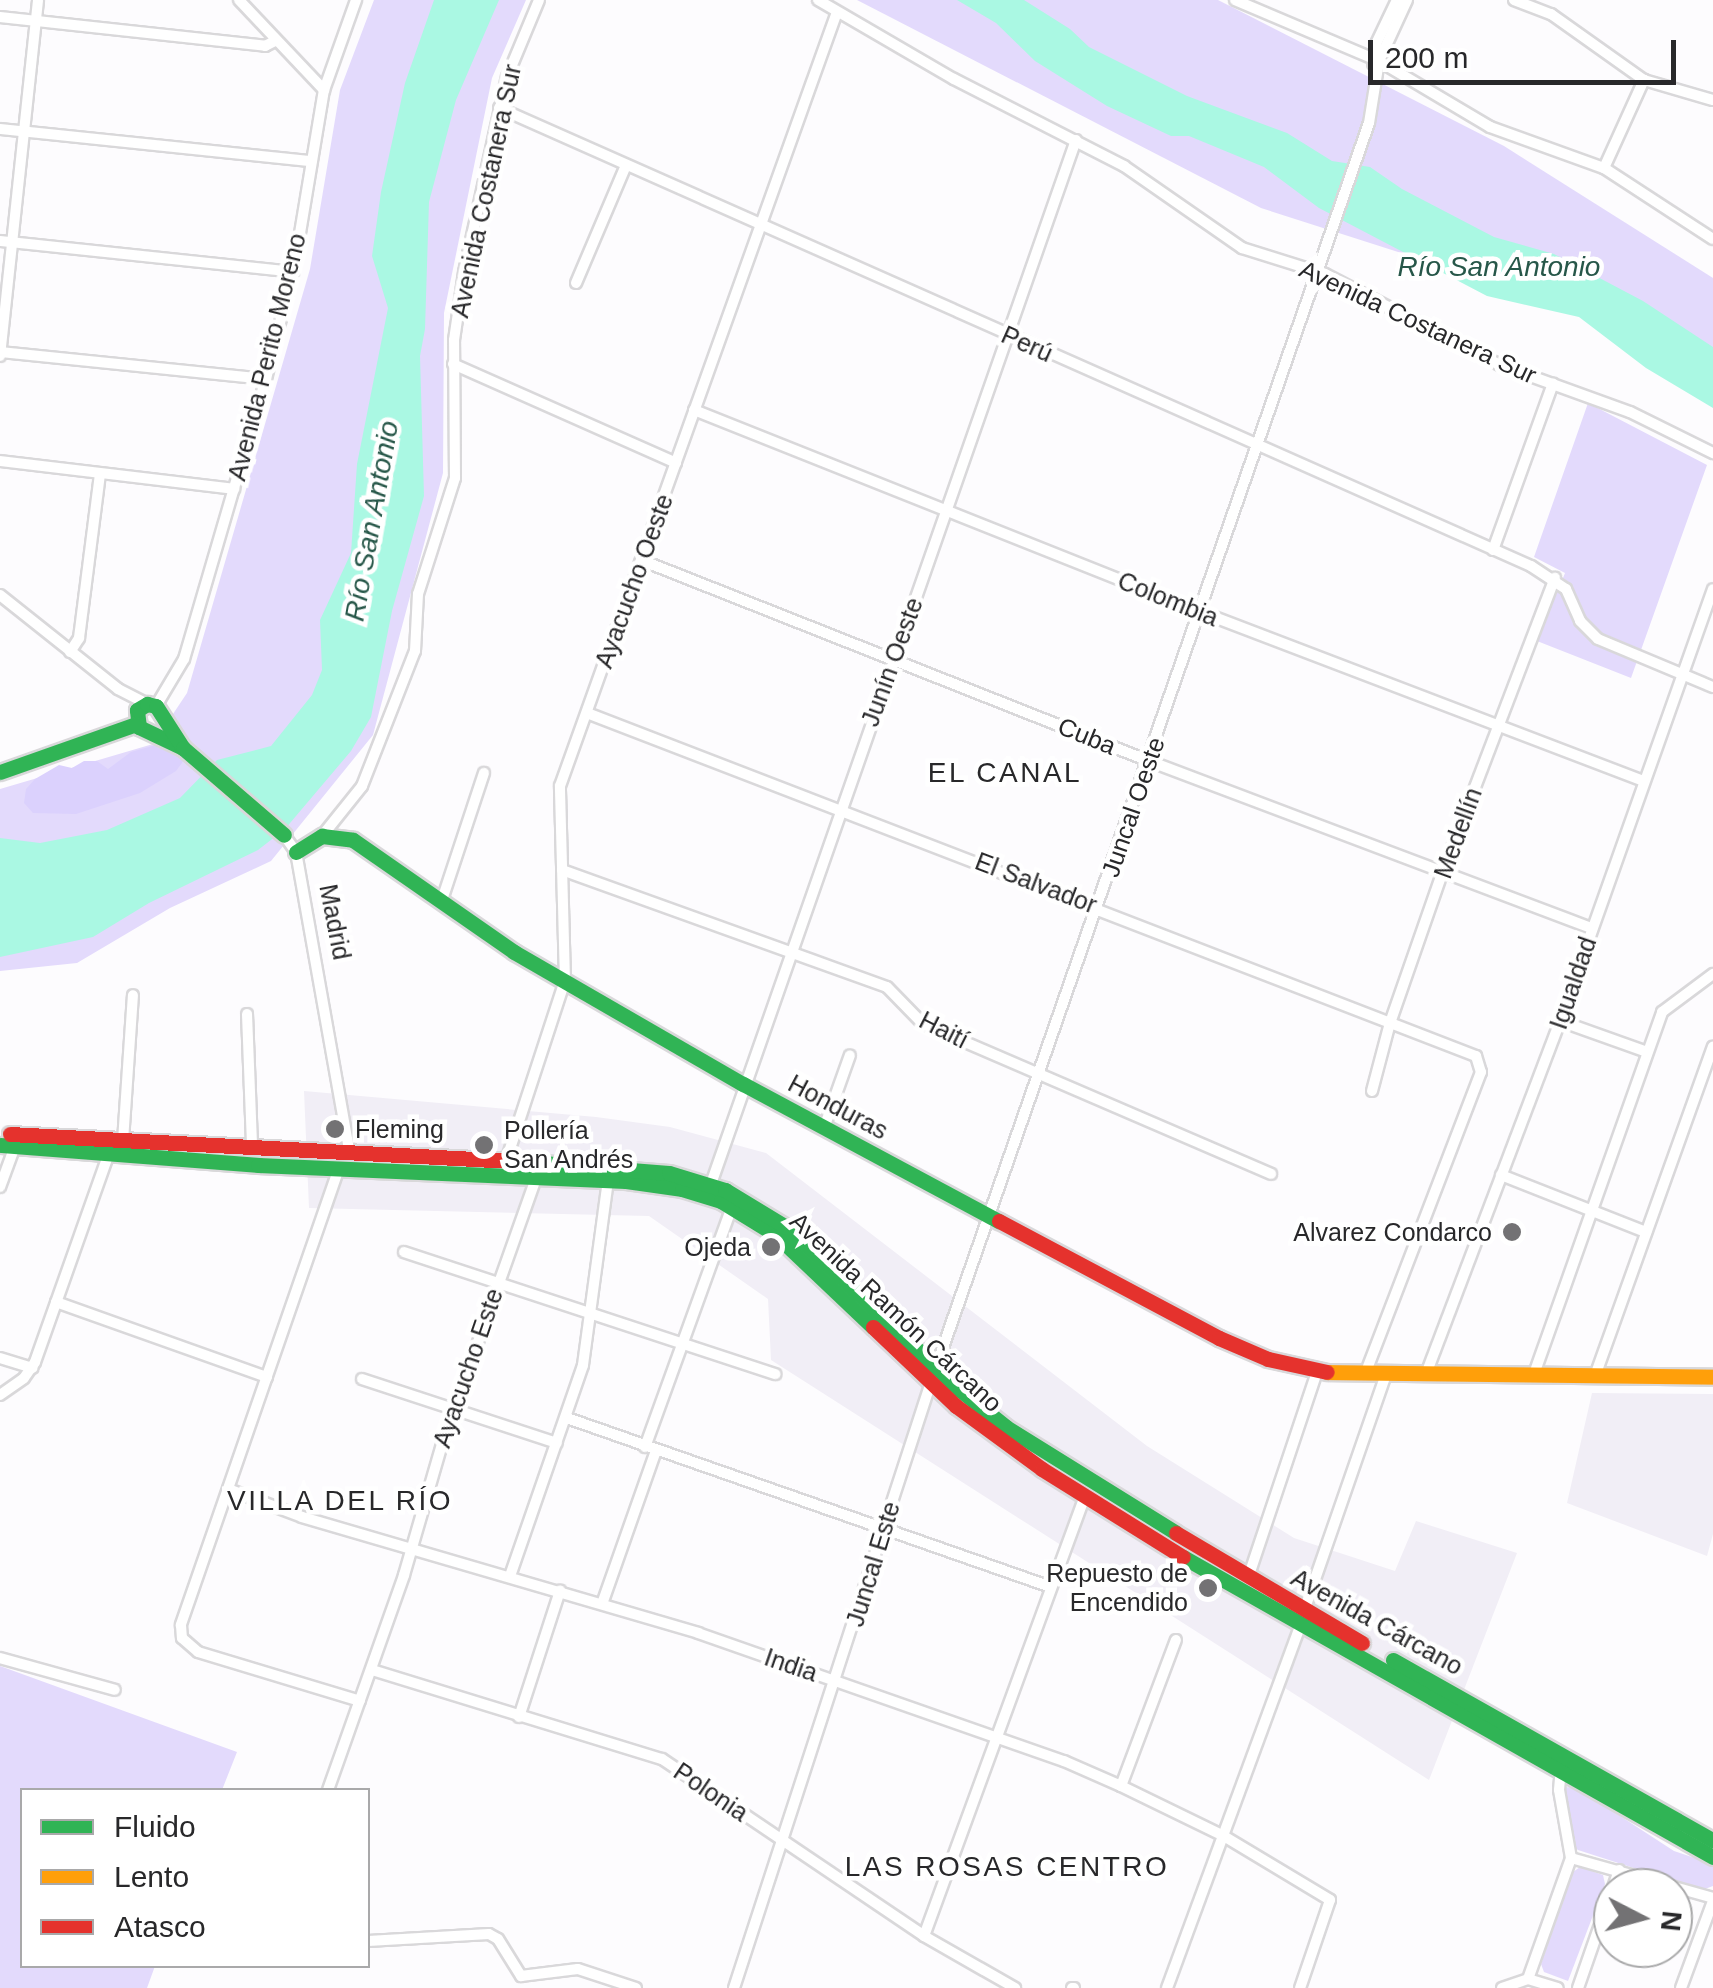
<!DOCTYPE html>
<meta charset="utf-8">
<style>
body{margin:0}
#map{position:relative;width:1713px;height:1988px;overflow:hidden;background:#fdfcfe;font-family:Arial,sans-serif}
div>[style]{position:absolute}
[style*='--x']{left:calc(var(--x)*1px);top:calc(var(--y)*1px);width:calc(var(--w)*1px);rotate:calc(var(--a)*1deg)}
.built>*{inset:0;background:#f1eef6}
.green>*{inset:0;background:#e3dafc}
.forest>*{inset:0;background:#dbd1fd}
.water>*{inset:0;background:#aaf8e3}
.roads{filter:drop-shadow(2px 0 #d9d8da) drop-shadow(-2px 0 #d9d8da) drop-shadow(0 2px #d9d8da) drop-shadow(0 -2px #d9d8da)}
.street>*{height:10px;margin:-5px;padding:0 5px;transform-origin:5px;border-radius:5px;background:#fff}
.fast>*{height:15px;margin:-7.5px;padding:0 7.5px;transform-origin:7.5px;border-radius:7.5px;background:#30b455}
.slow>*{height:15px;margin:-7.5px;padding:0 7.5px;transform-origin:7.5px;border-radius:7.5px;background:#ff9f0a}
.jam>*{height:15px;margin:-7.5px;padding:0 7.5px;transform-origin:7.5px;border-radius:7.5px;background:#e5322d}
.dots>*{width:28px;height:28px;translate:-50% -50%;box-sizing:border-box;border:5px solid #fff;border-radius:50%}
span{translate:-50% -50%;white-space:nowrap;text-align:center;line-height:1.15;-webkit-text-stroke:9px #fff;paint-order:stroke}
.street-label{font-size:25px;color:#28282a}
.poi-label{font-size:25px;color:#28282a}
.left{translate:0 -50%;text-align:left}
.right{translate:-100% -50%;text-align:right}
.water-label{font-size:28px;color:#275749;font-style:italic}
.neighbourhood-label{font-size:28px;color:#28282a;letter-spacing:2.5px}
.legend{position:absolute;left:20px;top:1788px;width:350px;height:180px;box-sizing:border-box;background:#fff;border:2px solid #a9a9aa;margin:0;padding:12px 18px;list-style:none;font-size:30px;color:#28282a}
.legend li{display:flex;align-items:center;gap:20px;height:50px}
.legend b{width:50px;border:2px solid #a9a9aa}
.north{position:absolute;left:1593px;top:1868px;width:100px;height:100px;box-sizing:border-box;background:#fff;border:2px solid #a9a9aa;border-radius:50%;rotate:96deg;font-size:28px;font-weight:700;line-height:40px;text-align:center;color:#28282a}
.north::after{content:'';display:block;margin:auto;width:35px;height:45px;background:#737274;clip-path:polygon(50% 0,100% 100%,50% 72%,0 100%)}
.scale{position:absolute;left:1368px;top:40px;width:308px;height:45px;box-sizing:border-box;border:5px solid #28282a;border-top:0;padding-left:12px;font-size:30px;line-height:35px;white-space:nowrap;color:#28282a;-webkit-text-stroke:8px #fff;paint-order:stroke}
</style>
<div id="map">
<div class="built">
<i style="clip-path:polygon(304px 1091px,596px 1117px,670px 1127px,766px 1153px,1147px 1446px,1294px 1538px,1395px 1571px,1416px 1521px,1517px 1553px,1429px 1780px,771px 1360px,768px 1299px,649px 1216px,309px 1208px)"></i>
<i style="clip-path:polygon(1592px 1393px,1713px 1394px,1713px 1534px,1707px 1556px,1567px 1503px)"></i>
</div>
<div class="green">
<i style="clip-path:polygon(374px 0,526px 0,492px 78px,444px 313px,443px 473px,373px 735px,271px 861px,170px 908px,77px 963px,0 971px,0 789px,153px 744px,187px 693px,310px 269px,340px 90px)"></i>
<i style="clip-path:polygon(857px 0,1218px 0,1504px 146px,1713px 278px,1713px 353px,1261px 208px)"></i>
<i style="clip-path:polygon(1588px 403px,1707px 465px,1631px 678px,1537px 641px,1565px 573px,1534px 557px)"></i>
<i style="clip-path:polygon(0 1666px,237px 1752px,222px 1790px,22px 1790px,22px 1966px,155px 1966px,147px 1988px,0 1988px)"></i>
<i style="clip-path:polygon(1565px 1787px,1577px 1788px,1674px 1851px,1713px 1864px,1713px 1886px,1702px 1890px,1578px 1850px,1572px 1845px)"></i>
<i style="clip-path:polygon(1580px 1867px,1603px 1875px,1605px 1884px,1568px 1981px,1544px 1972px,1541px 1964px,1573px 1872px)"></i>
</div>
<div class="forest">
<i style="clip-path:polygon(170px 741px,184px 760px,176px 771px,140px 793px,76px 814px,33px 813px,24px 803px,26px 789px,35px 779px,59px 765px,72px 768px,84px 761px,97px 761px,108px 769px,131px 752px)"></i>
</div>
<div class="water">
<i style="clip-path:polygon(434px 0,499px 0,456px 100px,429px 202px,425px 329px,420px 356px,424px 496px,392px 611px,371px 717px,351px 751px,285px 829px,258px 850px,149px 903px,93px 937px,0 957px,0 838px,40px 843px,107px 830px,180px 798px,217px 760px,271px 746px,312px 695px,322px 670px,320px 620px,351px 553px,357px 464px,388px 308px,372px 256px,381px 192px,405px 83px)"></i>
<i style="clip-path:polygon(957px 0,1024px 0,1070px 29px,1089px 47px,1187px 96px,1287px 133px,1332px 161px,1370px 167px,1402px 189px,1494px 237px,1554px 254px,1643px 301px,1713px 347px,1713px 408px,1646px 368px,1579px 317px,1487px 296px,1319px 208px,1264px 167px,1189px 136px,1171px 136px,1107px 106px,1035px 61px,996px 23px)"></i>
</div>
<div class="roads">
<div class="street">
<i style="--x:239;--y:0;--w:124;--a:46.6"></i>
<i style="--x:818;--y:0;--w:157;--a:30.2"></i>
<i style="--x:954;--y:79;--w:191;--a:27.1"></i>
<i style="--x:1124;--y:166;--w:144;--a:34.8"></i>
<i style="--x:1242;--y:248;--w:87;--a:17.4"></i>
<i style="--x:1325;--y:274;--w:197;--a:27.5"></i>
<i style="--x:1500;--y:365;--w:138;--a:19.9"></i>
<i style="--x:1630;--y:412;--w:93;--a:26.3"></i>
<i style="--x:1235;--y:0;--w:156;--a:23"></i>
<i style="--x:1379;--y:61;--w:129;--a:30.7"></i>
<i style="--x:1490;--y:127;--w:121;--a:19.8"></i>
<i style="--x:1604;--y:168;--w:130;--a:33.1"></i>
<i style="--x:1514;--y:0;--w:40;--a:21"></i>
<i style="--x:1551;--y:14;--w:114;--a:35.4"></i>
<i style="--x:1644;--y:80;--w:72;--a:16.2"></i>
<i style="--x:0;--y:17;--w:267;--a:6.2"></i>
<i style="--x:265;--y:46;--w:11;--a:-27"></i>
<i style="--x:1373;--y:64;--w:20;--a:-81"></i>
<i style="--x:1376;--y:44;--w:49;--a:-64.5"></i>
<i style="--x:499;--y:108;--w:1129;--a:23.93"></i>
<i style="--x:1531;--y:566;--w:42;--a:33.3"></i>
<i style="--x:1566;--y:589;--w:35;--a:66"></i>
<i style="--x:1580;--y:621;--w:25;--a:45"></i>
<i style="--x:1598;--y:639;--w:125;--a:22.7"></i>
<i style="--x:0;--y:129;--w:313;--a:5.9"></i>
<i style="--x:1604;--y:168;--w:97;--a:-65.6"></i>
<i style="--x:0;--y:241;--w:295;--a:6"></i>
<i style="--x:576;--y:283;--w:128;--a:-67"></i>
<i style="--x:0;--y:352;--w:267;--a:5.8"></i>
<i style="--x:0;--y:356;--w:358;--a:-83.9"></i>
<i style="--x:453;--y:364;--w:244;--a:23.9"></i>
<i style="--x:694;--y:410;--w:546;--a:21.72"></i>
<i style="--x:1201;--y:612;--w:474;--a:20.9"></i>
<i style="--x:0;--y:461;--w:236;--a:6.8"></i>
<i style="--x:1493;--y:550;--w:177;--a:-70.2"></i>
<i style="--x:641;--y:560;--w:546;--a:21.59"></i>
<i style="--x:1149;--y:761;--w:473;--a:20.7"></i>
<i style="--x:0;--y:595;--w:151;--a:38.5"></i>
<i style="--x:118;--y:689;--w:33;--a:27"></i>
<i style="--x:70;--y:652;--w:17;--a:-57"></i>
<i style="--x:79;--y:638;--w:165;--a:-82.7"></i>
<i style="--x:156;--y:706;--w:55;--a:-59.2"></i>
<i style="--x:184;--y:659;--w:292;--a:-73.7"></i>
<i style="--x:266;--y:379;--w:120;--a:-76"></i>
<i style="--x:295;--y:263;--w:175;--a:-80.5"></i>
<i style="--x:324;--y:90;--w:96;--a:-70.4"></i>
<i style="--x:587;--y:713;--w:953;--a:21.1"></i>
<i style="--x:1476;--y:1056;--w:17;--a:73"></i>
<i style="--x:1481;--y:1072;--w:324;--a:111"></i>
<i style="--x:284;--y:835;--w:21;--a:55"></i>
<i style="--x:296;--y:852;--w:307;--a:79.9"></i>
<i style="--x:322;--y:836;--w:64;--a:-51.3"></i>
<i style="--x:362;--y:786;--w:145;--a:-68.6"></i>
<i style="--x:415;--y:651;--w:57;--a:-87"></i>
<i style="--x:418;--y:594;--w:122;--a:-72.3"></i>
<i style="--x:455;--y:478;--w:138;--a:-90.4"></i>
<i style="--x:454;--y:340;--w:69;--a:-81.6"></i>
<i style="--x:464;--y:272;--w:200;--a:-77.6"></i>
<i style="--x:507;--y:77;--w:83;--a:-67.4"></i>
<i style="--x:562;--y:870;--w:345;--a:19.8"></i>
<i style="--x:887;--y:987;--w:52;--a:45.8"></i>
<i style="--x:923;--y:1024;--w:379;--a:23.3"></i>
<i style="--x:441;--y:903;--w:137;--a:-71.7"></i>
<i style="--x:247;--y:1014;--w:133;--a:87.8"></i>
<i style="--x:1560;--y:1021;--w:92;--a:19.6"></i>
<i style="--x:1372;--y:1091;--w:70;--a:-75.2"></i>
<i style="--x:1390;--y:1023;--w:161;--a:-70.8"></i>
<i style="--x:1443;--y:871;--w:314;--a:-69.1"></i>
<i style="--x:824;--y:1128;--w:77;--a:-70.4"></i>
<i style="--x:123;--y:1141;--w:146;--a:-86.1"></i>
<i style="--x:506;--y:1161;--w:189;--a:-71.9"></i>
<i style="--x:565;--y:981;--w:195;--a:-91.5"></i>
<i style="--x:560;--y:786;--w:822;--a:-70.31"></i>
<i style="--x:339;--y:1168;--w:484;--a:109.1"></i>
<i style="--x:181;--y:1625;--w:13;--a:86"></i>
<i style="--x:182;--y:1638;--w:21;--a:41"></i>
<i style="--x:198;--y:1652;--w:169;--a:16.8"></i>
<i style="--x:1501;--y:1175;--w:156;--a:21.5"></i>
<i style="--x:711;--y:1184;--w:1106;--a:-70.73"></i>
<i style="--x:0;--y:1187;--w:44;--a:-69.9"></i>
<i style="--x:404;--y:1252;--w:391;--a:18.2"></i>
<i style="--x:56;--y:1302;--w:224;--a:19.6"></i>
<i style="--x:0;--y:1358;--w:34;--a:17"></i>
<i style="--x:1426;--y:1374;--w:378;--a:-69.2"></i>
<i style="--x:1560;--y:1021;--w:458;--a:-70.5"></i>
<i style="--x:1534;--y:1374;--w:384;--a:-70.5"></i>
<i style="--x:1662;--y:1012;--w:64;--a:-36.7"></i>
<i style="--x:1595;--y:1376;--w:350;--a:-70.3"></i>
<i style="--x:362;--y:1379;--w:205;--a:18.2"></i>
<i style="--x:0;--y:1395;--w:29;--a:-35"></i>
<i style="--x:24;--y:1378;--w:19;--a:-55"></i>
<i style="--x:35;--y:1362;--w:222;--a:-70.5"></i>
<i style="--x:567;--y:1418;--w:513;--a:19.25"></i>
<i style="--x:645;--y:1447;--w:255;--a:-70.1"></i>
<i style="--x:228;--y:1489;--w:79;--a:20.7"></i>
<i style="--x:302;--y:1517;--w:413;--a:16.3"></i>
<i style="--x:698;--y:1633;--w:388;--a:19.3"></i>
<i style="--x:1064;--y:1761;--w:62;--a:23.7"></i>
<i style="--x:1121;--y:1786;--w:112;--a:25.9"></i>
<i style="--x:1222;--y:1835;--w:126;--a:31"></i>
<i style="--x:1330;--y:1900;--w:93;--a:108.8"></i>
<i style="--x:510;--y:1576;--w:223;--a:-70.9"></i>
<i style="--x:583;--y:1365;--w:188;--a:-82.3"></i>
<i style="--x:1248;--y:1578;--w:217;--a:-71.5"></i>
<i style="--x:602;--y:1604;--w:162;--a:-70.6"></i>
<i style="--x:1304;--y:1611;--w:251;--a:-70.9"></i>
<i style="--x:0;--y:1658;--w:119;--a:15.5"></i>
<i style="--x:372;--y:1670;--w:303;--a:17.1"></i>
<i style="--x:662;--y:1759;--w:316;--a:34"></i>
<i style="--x:924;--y:1936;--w:105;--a:29.7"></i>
<i style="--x:519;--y:1717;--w:133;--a:-72"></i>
<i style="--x:1121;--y:1786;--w:156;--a:-69.4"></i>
<i style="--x:328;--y:1790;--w:228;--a:-70.5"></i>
<i style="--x:404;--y:1575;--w:140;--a:-73.8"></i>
<i style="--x:443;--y:1441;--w:281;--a:-70.5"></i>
<i style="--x:1571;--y:1858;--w:148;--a:15.7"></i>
<i style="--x:924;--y:1936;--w:469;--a:-69.9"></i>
<i style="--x:368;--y:1941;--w:121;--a:-3.3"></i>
<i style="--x:489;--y:1934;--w:10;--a:29"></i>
<i style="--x:498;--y:1939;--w:44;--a:58.1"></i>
<i style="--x:521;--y:1976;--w:57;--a:-7"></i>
<i style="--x:578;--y:1969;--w:61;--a:18.1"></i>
<i style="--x:1528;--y:1979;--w:128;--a:-70.4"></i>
<i style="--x:1571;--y:1858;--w:69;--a:-100"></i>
<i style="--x:1559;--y:1790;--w:21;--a:-85"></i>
<i style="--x:734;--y:1988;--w:637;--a:-71.99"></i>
<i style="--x:931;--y:1382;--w:1333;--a:-70.82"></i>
<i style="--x:1369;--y:123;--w:63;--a:-80.8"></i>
<i style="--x:1379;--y:61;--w:67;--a:-65.3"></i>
<i style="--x:1072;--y:1988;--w:2;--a:0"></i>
<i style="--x:1167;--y:1988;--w:389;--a:-69.8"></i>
<i style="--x:1502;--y:1988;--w:28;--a:-19"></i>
<i style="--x:1528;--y:1979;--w:31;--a:17"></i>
<i style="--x:1578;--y:1988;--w:125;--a:-70.8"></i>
<i style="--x:1681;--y:1988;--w:93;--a:-69.8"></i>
</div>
<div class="fast">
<i style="--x:183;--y:748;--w:49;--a:-154.5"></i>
<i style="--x:139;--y:727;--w:17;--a:-97"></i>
<i style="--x:137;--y:710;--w:12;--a:-31"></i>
<i style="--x:147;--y:704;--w:9;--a:13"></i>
<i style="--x:156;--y:706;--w:50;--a:57.3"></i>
<i style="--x:183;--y:748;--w:133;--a:40.7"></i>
<i style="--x:0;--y:772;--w:144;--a:-19.4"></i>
<i style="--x:296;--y:852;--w:31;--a:-32"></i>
<i style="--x:322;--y:836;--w:31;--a:7"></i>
<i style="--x:353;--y:840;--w:196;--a:34.8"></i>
<i style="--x:514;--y:952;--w:264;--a:30"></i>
<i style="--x:743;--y:1084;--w:290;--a:28.2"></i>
<i style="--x:0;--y:1145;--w:259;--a:4.4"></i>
<i style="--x:258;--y:1165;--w:368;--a:2.5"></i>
<i style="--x:626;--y:1181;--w:57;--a:8.1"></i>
<i style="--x:682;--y:1189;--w:41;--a:17.1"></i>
<i style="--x:721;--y:1201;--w:65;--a:31.7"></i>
<i style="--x:776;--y:1235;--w:134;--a:43.5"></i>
<i style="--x:530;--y:1162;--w:139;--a:4.5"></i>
<i style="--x:669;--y:1173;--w:59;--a:16.9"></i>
<i style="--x:725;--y:1190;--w:77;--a:31.2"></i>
<i style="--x:791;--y:1230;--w:233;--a:43.4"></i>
<i style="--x:960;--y:1390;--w:59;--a:38.8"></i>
<i style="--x:1006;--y:1427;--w:200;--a:31.9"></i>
<i style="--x:1183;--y:1557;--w:609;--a:29.51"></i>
<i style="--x:1393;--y:1660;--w:367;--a:29.4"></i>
</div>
<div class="slow">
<i style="--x:1327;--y:1372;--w:386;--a:0.7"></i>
</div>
<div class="jam">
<i style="--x:10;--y:1134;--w:521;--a:3.08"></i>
<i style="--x:999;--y:1221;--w:249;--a:28"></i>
<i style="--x:1219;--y:1338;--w:53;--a:23.2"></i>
<i style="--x:1268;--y:1359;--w:60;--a:12.4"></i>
<i style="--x:873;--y:1327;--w:115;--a:43.6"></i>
<i style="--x:956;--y:1406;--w:107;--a:36.2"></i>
<i style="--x:1042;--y:1469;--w:166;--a:32"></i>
<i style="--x:1176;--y:1533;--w:216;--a:30.6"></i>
</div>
</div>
<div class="dots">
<i style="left:335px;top:1129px;background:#737274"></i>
<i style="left:484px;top:1145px;background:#737274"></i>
<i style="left:1512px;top:1232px;background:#737274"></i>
<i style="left:771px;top:1247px;background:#737274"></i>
<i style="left:1208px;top:1588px;background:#737274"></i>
</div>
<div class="street-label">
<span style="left:486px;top:191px;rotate:-78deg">Avenida Costanera Sur</span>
<span style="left:1418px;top:322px;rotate:25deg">Avenida Costanera Sur</span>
<span style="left:1027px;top:344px;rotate:24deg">Perú</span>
<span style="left:267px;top:357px;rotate:-76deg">Avenida Perito Moreno</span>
<span style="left:634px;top:581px;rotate:-70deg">Ayacucho Oeste</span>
<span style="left:1168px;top:599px;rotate:22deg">Colombia</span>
<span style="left:892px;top:662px;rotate:-70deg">Junín Oeste</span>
<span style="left:1087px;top:736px;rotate:22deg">Cuba</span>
<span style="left:1133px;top:807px;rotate:-71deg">Juncal Oeste</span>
<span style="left:1458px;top:833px;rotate:-70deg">Medellín</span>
<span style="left:1036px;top:883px;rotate:21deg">El Salvador</span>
<span style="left:335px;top:922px;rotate:79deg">Madrid</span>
<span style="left:1573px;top:983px;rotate:-71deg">Igualdad</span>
<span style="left:944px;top:1030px;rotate:27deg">Haití</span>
<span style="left:838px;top:1107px;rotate:28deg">Honduras</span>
<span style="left:896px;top:1312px;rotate:43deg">Avenida Ramón Cárcano</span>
<span style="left:468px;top:1368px;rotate:-71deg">Ayacucho Este</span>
<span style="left:873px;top:1564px;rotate:-73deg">Juncal Este</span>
<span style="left:1377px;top:1622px;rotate:29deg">Avenida Cárcano</span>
<span style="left:791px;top:1665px;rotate:19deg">India</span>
<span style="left:711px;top:1792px;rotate:34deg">Polonia</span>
</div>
<div class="poi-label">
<span class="left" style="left:355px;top:1129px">Fleming</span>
<span class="left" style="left:504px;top:1145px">Pollería<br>San Andrés</span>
<span class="right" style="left:1492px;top:1232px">Alvarez Condarco</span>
<span class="right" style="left:751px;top:1247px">Ojeda</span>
<span class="right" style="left:1188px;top:1588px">Repuesto de<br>Encendido</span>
</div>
<div class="water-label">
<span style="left:1499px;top:267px">Río San Antonio</span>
<span style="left:372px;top:521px;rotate:-80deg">Río San Antonio</span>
</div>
<div class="neighbourhood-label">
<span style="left:1005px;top:773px">EL CANAL</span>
<span style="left:340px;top:1501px">VILLA DEL RÍO</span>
<span style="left:1007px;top:1867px">LAS ROSAS CENTRO</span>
</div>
<ul class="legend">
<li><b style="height:12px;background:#30b455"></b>Fluido</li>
<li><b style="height:12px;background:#ff9f0a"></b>Lento</li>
<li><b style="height:12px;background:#e5322d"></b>Atasco</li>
</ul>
<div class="north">N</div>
<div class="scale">200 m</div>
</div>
